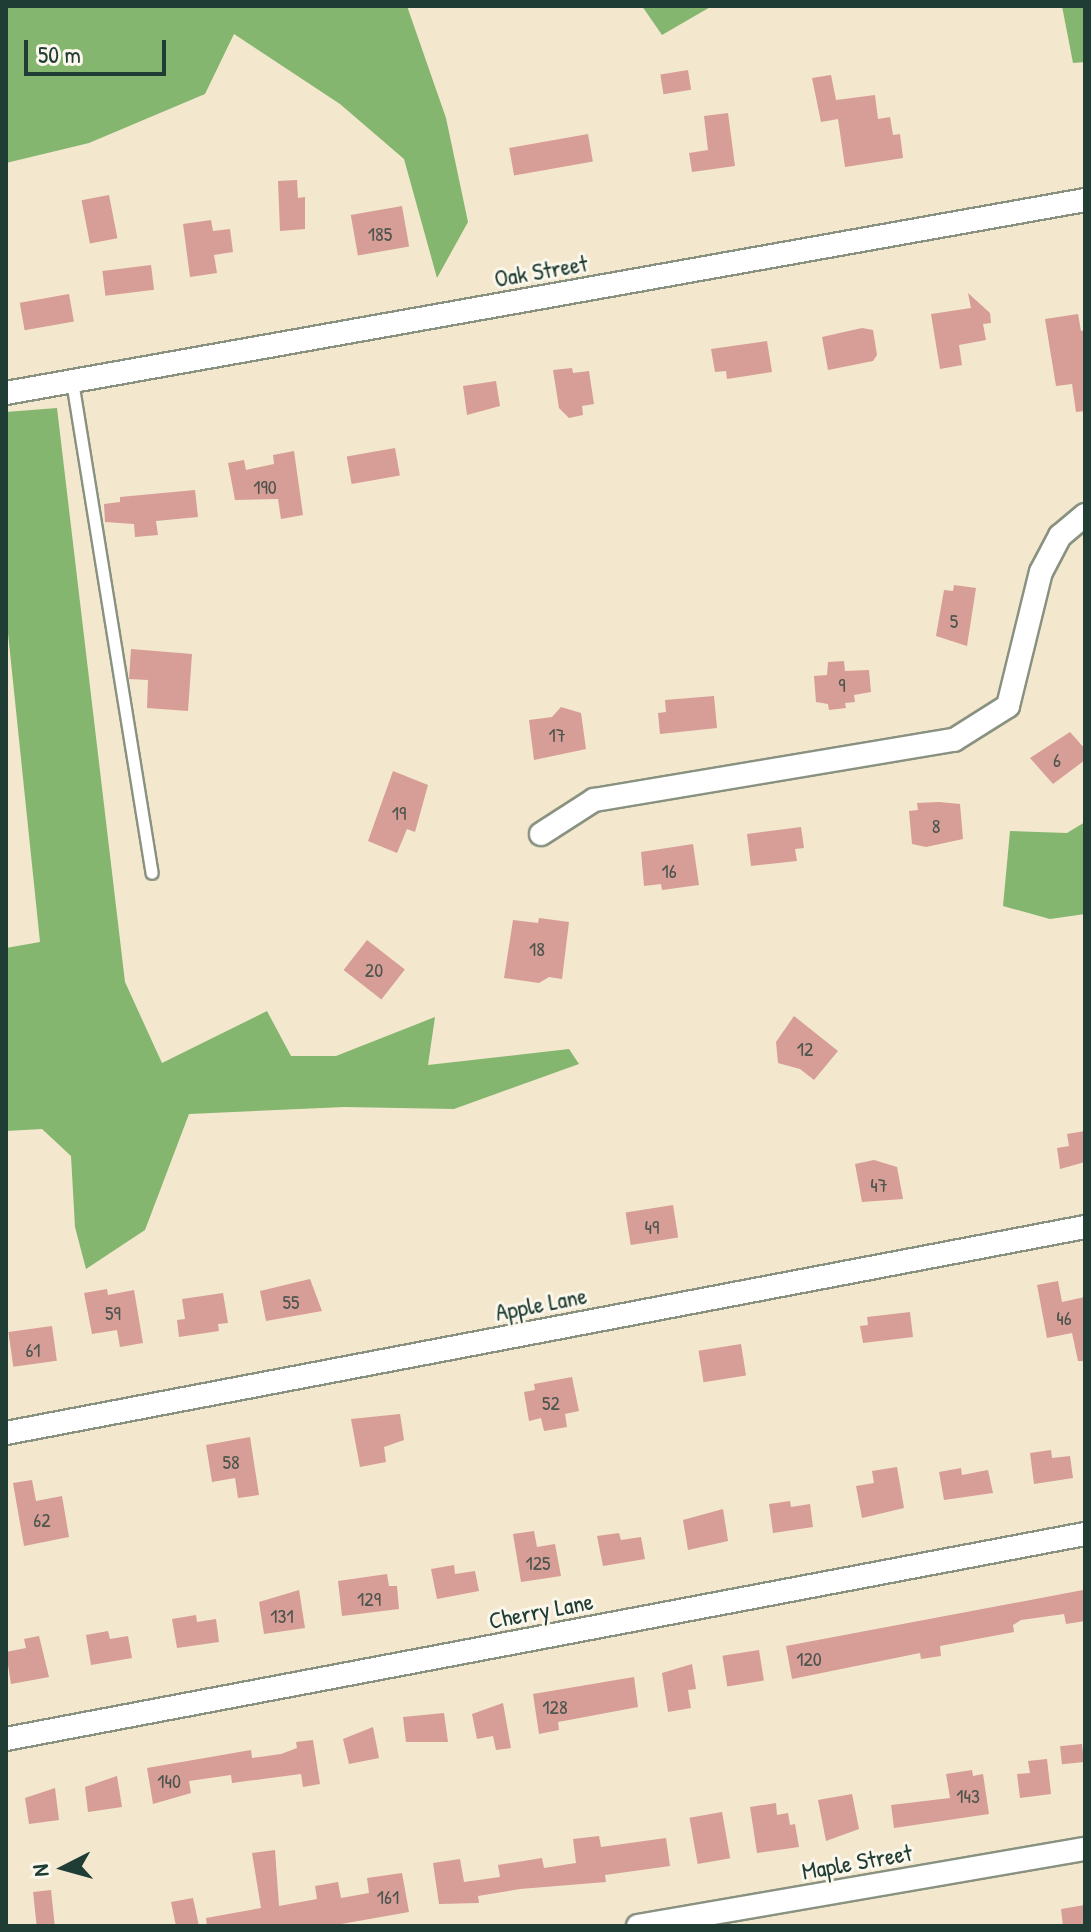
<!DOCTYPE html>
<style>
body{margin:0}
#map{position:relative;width:1091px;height:1932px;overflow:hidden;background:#f3e7ce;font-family:"Patrick Hand",sans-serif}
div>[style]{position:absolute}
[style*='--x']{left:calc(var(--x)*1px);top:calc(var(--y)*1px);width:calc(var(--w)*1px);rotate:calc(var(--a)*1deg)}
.forest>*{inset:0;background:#84b66f}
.building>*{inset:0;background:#d79d97;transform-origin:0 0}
.roads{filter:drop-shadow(2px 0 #899281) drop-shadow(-2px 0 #899281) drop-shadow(0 2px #899281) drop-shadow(0 -2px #899281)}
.lane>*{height:11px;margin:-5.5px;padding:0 5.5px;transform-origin:5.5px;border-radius:5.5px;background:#fff}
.street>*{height:22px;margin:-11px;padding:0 11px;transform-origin:11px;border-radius:11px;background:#fff}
span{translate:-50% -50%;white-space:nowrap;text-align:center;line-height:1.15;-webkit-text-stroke:6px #fbf7ec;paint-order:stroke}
.number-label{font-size:20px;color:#4d554d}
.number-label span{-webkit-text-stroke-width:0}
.street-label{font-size:24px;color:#1f3d34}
.frame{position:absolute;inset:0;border:8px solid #1f3d34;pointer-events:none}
.north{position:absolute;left:24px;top:1828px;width:80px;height:80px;-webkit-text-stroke:6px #fbf7ec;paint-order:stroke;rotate:264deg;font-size:22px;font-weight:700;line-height:32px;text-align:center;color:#1f3d34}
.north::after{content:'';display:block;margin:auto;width:28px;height:36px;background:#1f3d34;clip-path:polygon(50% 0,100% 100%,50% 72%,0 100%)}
.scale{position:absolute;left:24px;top:40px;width:142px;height:36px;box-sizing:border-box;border:4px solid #1f3d34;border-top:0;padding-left:10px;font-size:24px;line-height:28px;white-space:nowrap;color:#1f3d34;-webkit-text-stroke:6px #fbf7ec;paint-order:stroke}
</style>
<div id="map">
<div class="forest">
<i style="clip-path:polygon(6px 6px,407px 6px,446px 118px,468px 222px,437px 278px,404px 159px,340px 104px,234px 34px,205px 94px,89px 143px,6px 163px)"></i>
<i style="clip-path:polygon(642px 6px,712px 6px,662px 35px)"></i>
<i style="clip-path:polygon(1062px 6px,1085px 6px,1085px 62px,1073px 63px)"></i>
<i style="clip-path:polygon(57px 408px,125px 982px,162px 1063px,267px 1011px,291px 1056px,336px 1056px,435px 1017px,428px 1065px,569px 1049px,579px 1064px,454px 1109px,344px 1107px,189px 1114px,145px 1230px,86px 1269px,75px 1227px,71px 1156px,42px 1129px,6px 1131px,6px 948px,40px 942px,6px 614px,6px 412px)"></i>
<i style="clip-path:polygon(1085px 822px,1085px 914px,1050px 919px,1003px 906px,1010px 831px,1067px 833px)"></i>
</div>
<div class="building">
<i style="left:688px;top:70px;width:20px;height:28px;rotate:81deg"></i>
<i style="clip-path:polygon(831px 75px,836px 100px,875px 95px,878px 119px,890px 117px,893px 135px,900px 134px,903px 158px,845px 167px,838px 119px,821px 122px,812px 78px)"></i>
<i style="clip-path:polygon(728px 113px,735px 166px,692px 172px,689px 153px,708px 150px,704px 116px)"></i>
<i style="left:588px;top:134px;width:28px;height:80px;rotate:80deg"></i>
<i style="clip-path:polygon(297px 180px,298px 198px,305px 197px,305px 229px,280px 231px,278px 181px)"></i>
<i style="left:109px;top:195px;width:44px;height:28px;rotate:79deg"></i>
<i style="left:402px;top:206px;width:41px;height:52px;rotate:80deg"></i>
<i style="clip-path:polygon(211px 220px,213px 231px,230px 229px,233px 252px,214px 255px,217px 273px,190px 277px,183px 224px)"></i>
<i style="left:151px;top:265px;width:25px;height:49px;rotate:83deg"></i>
<i style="clip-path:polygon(968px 293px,990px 313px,991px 323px,983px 324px,986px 340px,959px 345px,962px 365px,940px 369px,931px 314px,971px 308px)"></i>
<i style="left:69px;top:294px;width:28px;height:50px;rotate:80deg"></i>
<i style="clip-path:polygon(1078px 314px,1081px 331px,1085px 330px,1085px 411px,1076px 412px,1072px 384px,1056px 386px,1045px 319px)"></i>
<i style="clip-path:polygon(862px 328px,873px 330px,877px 355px,873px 361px,828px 370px,822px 337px)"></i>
<i style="clip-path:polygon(767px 341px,772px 372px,727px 379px,726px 371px,715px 372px,711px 349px)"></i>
<i style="clip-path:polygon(572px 368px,573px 373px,589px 371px,594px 404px,582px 406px,583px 415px,569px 418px,559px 408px,553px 370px)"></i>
<i style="clip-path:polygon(496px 381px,500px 406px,467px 415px,463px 386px)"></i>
<i style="left:395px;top:448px;width:28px;height:49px;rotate:80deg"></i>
<i style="clip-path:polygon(294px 451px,303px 515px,281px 519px,278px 499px,235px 500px,228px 463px,244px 460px,246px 470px,274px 464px,273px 455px)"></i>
<i style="clip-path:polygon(195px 490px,198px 517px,156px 521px,158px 535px,135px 537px,134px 524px,105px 522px,104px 504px,120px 502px,120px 497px)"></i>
<i style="clip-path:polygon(954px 585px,976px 588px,967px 646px,936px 636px,944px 590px,953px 591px)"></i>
<i style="clip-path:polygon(131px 649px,192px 654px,188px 711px,147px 708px,148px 680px,129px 679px)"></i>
<i style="clip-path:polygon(844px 661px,845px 671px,869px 670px,871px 692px,854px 695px,855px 702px,845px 703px,846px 708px,829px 710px,828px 704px,816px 702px,814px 676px,827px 675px,828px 662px)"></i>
<i style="clip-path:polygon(714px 696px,717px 728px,660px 734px,658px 713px,666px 712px,665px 700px)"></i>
<i style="clip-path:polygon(561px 707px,581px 713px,586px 749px,534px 760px,529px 720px,552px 717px)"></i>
<i style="clip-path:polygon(1070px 732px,1085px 749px,1085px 760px,1053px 784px,1030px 758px)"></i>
<i style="clip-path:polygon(393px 771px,428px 785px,415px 832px,407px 829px,397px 853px,368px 841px)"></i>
<i style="clip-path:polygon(939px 802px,960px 804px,963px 839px,926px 847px,912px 844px,909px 811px,918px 810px,917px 803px)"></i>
<i style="clip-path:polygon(801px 827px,804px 848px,795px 849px,797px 861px,751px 866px,747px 834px)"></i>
<i style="clip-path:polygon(693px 844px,699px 885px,662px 890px,661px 884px,644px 886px,641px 852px)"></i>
<i style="clip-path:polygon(539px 918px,569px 922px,562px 979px,549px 977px,539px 983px,504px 978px,513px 920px,538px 923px)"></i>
<i style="left:367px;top:940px;width:48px;height:38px;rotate:38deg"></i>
<i style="clip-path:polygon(794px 1016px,838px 1051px,814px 1080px,800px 1069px,778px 1063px,776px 1042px)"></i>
<i style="clip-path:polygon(1085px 1131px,1085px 1162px,1060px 1169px,1057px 1148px,1069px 1146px,1067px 1134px)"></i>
<i style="clip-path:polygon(874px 1160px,897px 1167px,903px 1199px,862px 1202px,855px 1164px)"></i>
<i style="left:673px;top:1205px;width:33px;height:48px;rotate:81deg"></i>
<i style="clip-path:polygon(310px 1279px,322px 1311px,266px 1321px,260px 1291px)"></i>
<i style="clip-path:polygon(1058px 1281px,1062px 1302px,1085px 1297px,1085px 1361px,1078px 1361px,1072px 1333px,1047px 1338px,1037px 1285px)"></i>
<i style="clip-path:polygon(107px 1289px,108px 1295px,134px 1290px,143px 1343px,120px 1347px,117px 1330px,92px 1334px,84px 1293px)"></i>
<i style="clip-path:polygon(223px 1293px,228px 1323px,218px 1324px,219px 1331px,179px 1337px,177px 1320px,185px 1319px,182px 1299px)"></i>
<i style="clip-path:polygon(910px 1312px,913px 1337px,863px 1343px,860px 1326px,868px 1325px,867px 1317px)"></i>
<i style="left:52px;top:1326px;width:35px;height:44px;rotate:82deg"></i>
<i style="left:741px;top:1344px;width:32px;height:43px;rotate:81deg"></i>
<i style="clip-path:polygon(572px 1377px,579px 1411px,565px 1414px,567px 1427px,544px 1431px,541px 1418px,529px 1421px,524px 1392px,535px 1390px,534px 1384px)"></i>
<i style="clip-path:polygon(400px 1414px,404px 1440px,384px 1447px,386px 1462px,360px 1467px,351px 1419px)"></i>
<i style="clip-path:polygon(250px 1437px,259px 1495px,238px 1498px,235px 1478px,212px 1482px,206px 1445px)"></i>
<i style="clip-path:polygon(1051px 1450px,1052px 1458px,1070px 1456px,1073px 1478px,1034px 1484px,1030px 1453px)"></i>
<i style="clip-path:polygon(897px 1467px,904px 1508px,862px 1518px,856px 1486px,874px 1483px,872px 1471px)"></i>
<i style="clip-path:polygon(961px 1468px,962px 1475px,988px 1470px,993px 1493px,944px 1500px,939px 1472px)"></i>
<i style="clip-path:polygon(32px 1480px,36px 1501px,62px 1496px,69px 1537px,24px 1546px,13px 1483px)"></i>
<i style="clip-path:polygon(790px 1501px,791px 1507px,810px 1504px,813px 1527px,773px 1533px,769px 1504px)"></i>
<i style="clip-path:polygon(723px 1509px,728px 1541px,688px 1550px,683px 1520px)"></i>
<i style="clip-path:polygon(534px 1531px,537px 1547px,555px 1544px,561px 1576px,521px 1582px,513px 1534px)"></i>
<i style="clip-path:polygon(619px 1533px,621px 1540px,641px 1537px,645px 1559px,603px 1566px,597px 1536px)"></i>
<i style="clip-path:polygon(454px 1565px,455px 1574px,475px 1571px,479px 1591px,437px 1599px,431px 1569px)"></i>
<i style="clip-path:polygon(387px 1574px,389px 1586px,397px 1586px,399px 1609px,342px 1616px,338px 1581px)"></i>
<i style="clip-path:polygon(299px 1590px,305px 1628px,264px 1634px,259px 1602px)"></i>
<i style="clip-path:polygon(1083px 1590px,1085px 1621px,1066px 1624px,1064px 1614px,1021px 1620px,1013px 1625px,1014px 1632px,940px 1646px,941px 1656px,921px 1659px,920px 1653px,792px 1679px,786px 1646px)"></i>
<i style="clip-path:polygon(196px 1615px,197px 1622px,216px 1619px,219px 1642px,177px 1648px,172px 1619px)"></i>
<i style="clip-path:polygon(108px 1631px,110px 1639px,128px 1636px,132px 1658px,91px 1665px,86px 1635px)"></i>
<i style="clip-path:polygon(39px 1636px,49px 1677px,11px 1684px,6px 1652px,26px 1648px,24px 1639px)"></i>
<i style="left:759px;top:1650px;width:31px;height:37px;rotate:81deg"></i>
<i style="clip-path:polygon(692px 1664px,696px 1689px,688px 1690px,691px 1708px,668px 1712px,662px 1673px)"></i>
<i style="clip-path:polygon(634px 1677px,638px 1707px,558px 1722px,559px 1730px,539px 1734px,533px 1694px)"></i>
<i style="clip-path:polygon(503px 1703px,511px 1748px,496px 1750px,493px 1736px,477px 1739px,472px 1714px)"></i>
<i style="clip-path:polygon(444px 1713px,448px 1742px,406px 1742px,403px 1717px)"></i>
<i style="clip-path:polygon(373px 1727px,379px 1758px,349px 1764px,343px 1739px)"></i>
<i style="clip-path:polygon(313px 1740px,320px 1784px,303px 1787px,301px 1774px,232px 1783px,231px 1775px,189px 1781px,191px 1793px,153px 1804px,147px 1768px,251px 1750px,252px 1758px,281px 1754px,297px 1748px,296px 1742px)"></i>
<i style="left:1082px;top:1744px;width:18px;height:22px;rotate:84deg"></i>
<i style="clip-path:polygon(1047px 1759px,1051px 1794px,1020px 1798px,1017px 1774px,1030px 1773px,1028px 1761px)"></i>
<i style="clip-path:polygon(972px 1770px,973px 1776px,983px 1774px,989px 1814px,894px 1828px,891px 1805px,950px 1798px,946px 1774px)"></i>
<i style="clip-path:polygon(117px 1776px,122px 1807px,88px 1812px,85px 1787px)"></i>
<i style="clip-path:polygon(55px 1788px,59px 1820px,29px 1824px,25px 1798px)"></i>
<i style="clip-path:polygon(852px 1794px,859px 1829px,826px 1841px,818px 1800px)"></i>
<i style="clip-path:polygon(776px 1803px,777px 1815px,788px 1813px,790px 1825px,795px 1824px,799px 1847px,757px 1853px,750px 1807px)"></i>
<i style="left:722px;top:1812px;width:47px;height:33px;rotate:80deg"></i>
<i style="clip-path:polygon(599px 1836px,601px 1847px,666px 1838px,670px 1866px,605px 1875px,606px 1882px,520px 1889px,478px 1896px,479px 1903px,439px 1904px,433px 1863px,460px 1859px,464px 1882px,500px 1877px,498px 1865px,542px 1858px,544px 1868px,576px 1863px,573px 1839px)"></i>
<i style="clip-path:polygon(275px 1850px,279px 1906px,317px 1899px,315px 1886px,338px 1882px,341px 1898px,369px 1893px,367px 1878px,402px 1873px,409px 1912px,330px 1926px,207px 1926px,206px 1918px,261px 1908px,252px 1853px)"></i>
<i style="left:51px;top:1890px;width:36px;height:18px;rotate:84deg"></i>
<i style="clip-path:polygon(193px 1898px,199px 1926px,176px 1926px,171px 1902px)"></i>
<i style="clip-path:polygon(1085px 1905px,1085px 1926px,1063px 1926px,1061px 1909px)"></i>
</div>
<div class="roads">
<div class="lane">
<i style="--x:72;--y:381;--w:498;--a:80.8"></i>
</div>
<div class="street">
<i style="--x:6;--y:393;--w:1096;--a:-10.14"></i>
<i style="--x:541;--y:834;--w:63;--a:-32.7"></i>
<i style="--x:594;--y:800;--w:365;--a:-9.5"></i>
<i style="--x:954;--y:740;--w:64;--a:-32.2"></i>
<i style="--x:1008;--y:706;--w:138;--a:-76.2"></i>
<i style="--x:1041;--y:572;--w:41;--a:-62.2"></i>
<i style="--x:1060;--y:536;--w:33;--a:-40"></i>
<i style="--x:6;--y:1433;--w:1098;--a:-10.81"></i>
<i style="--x:6;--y:1739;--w:1098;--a:-10.76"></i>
<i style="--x:638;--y:1926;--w:454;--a:-9.8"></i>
</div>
</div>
<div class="number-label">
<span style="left:380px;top:233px">185</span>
<span style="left:265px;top:486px">190</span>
<span style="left:954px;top:620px">5</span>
<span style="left:842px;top:684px">9</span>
<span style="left:557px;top:734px">17</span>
<span style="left:1057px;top:759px">6</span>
<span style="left:399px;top:812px">19</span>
<span style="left:936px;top:825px">8</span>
<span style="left:669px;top:870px">16</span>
<span style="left:537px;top:948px">18</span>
<span style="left:374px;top:969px">20</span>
<span style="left:805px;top:1048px">12</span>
<span style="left:879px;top:1184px">47</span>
<span style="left:652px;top:1226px">49</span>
<span style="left:291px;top:1301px">55</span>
<span style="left:113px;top:1312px">59</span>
<span style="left:1064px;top:1317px">46</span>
<span style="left:33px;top:1349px">61</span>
<span style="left:551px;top:1402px">52</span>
<span style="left:231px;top:1461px">58</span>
<span style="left:42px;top:1519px">62</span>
<span style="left:538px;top:1562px">125</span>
<span style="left:369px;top:1598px">129</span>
<span style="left:282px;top:1615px">131</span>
<span style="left:809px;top:1658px">120</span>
<span style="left:555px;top:1706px">128</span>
<span style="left:169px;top:1780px">140</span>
<span style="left:968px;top:1795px">143</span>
<span style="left:388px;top:1896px">161</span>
</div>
<div class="street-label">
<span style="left:541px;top:271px;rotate:-10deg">Oak Street</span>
<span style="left:541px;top:1304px;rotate:-11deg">Apple Lane</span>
<span style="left:541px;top:1611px;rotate:-11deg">Cherry Lane</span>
<span style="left:857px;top:1862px;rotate:-10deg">Maple Street</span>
</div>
<div class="frame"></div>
<div class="north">N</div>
<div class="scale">50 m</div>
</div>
